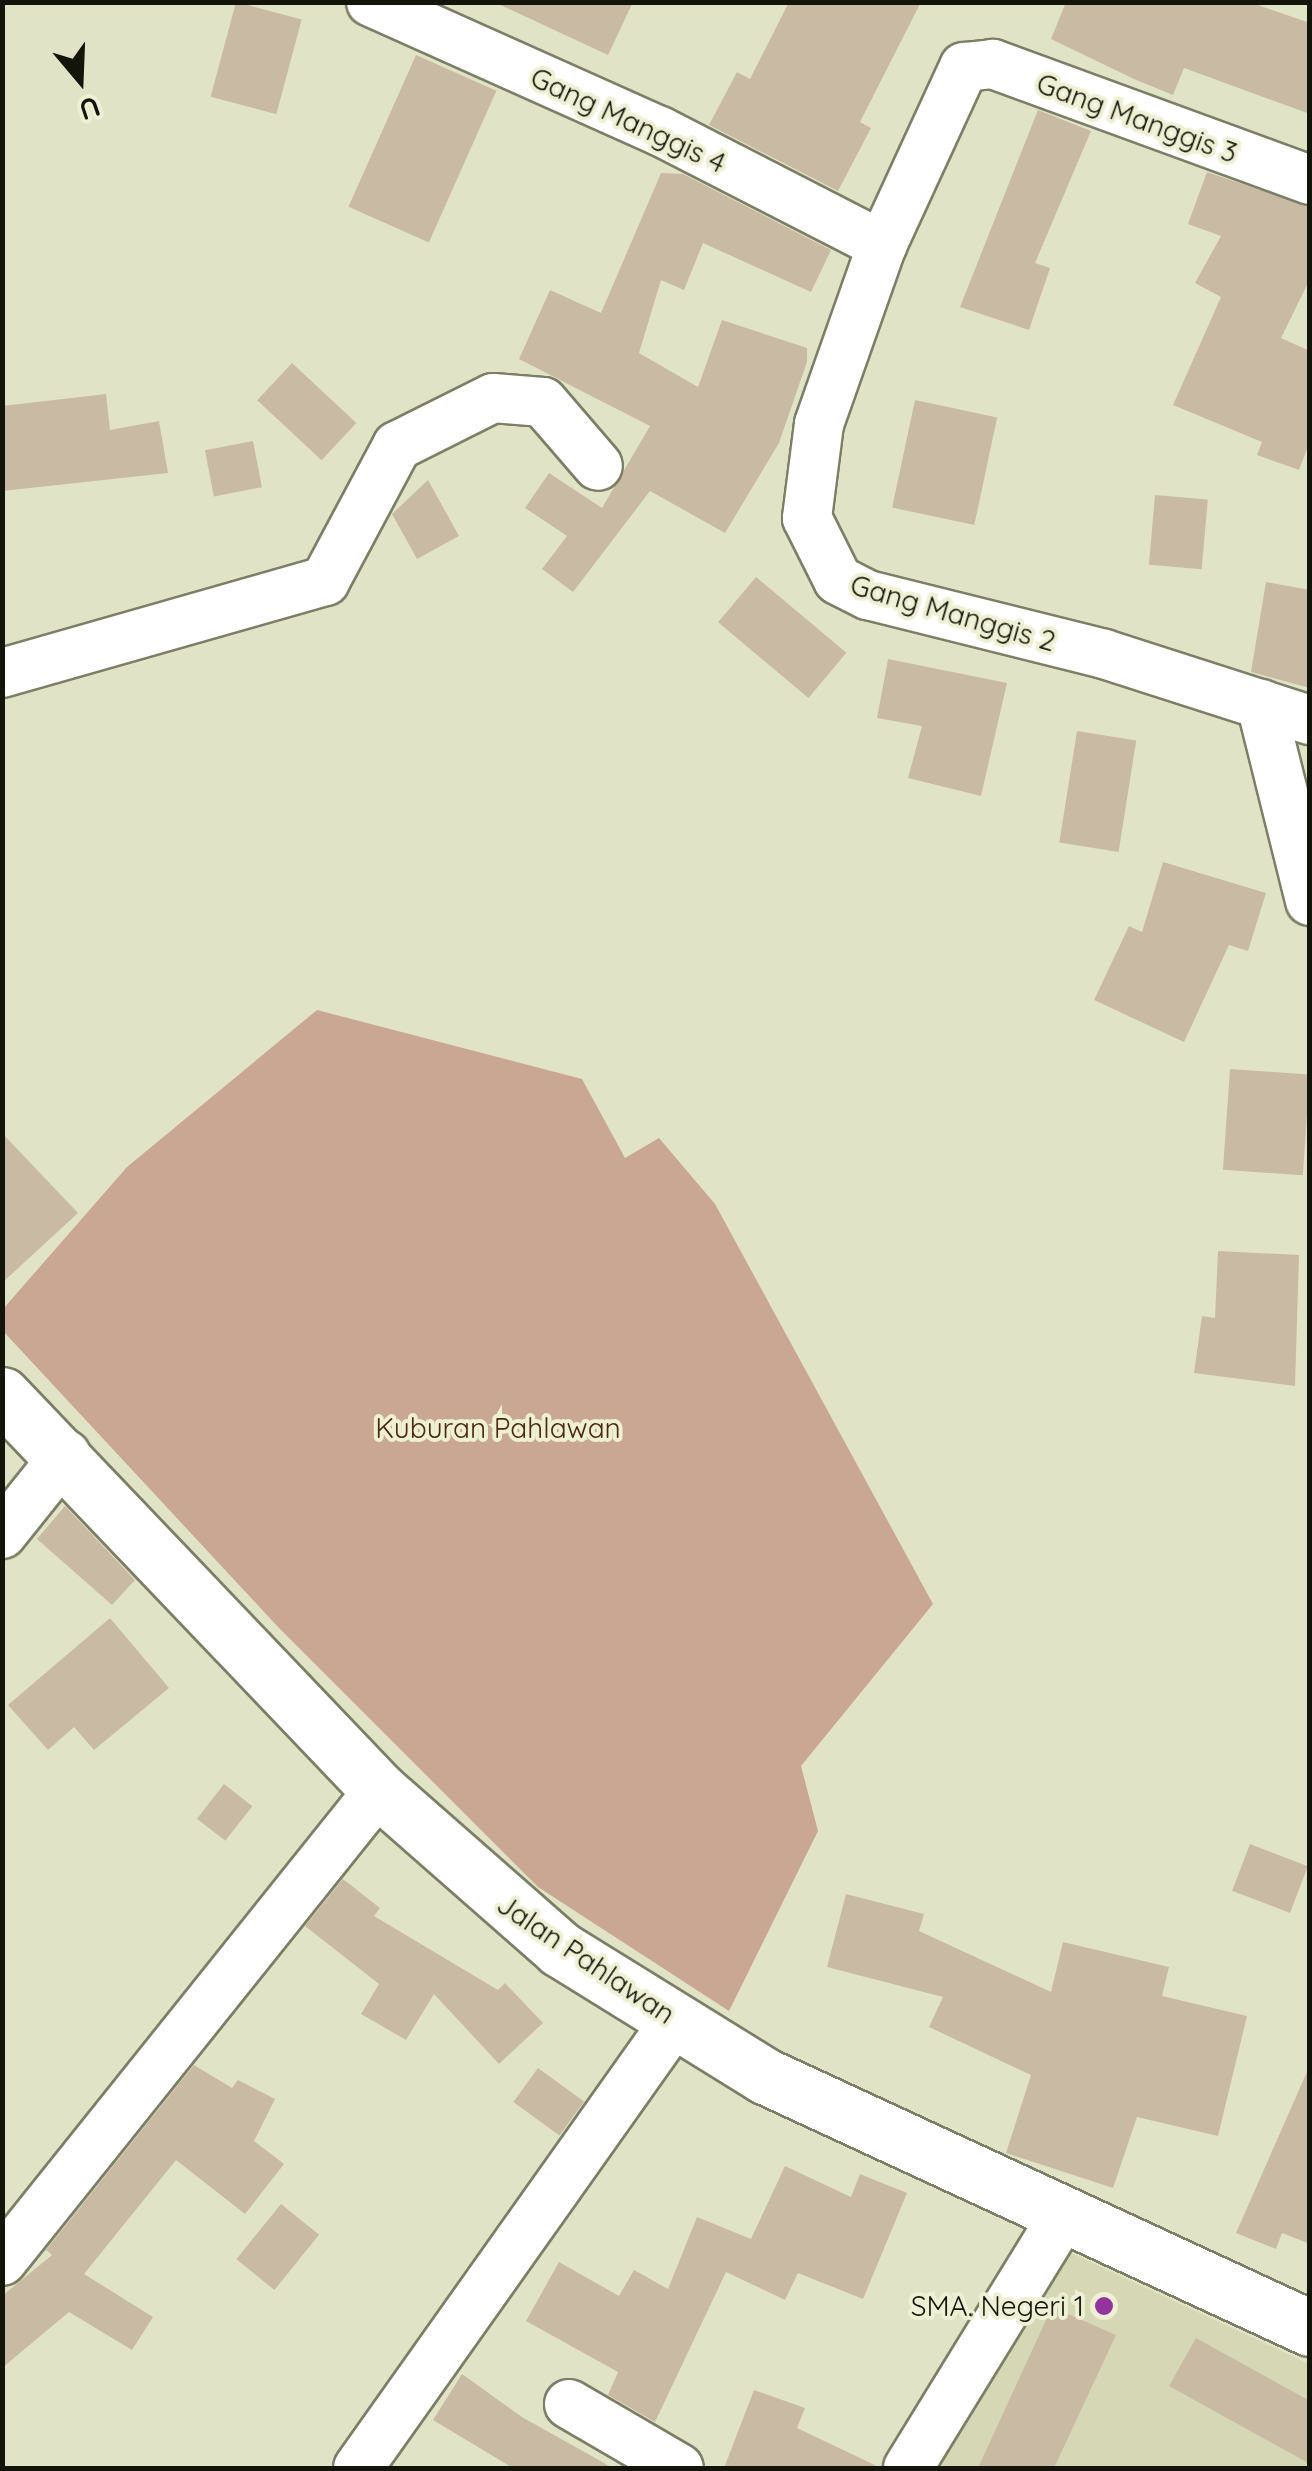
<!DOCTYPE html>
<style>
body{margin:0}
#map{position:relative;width:1312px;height:2471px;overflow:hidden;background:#e1e3c7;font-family:Quicksand,sans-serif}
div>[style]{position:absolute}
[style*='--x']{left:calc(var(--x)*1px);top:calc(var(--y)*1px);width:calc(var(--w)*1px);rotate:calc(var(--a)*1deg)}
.built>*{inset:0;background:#d5d7b5}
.green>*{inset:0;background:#caa793}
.building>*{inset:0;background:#c9bba3;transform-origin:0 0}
.roads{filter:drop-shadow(2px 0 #7c7e65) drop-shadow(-2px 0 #7c7e65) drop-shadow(0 2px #7c7e65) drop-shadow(0 -2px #7c7e65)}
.minor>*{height:48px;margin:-24px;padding:0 24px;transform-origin:24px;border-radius:24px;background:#fff}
.major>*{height:55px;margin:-27.5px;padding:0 27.5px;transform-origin:27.5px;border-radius:27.5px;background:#fff}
.dots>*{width:28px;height:28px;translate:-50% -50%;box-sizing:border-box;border:5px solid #eef0d4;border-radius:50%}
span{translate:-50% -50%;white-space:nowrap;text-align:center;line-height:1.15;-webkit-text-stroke:8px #eef0d4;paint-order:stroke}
.street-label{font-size:28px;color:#13140a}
.park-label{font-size:28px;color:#4d270e}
.poi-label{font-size:28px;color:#13140a}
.right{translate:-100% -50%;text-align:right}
.frame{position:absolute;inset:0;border:5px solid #13140a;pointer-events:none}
.north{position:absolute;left:30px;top:30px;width:100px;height:100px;-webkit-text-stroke:8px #eef0d4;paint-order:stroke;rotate:161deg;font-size:28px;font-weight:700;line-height:40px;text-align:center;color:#13140a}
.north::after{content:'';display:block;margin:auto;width:35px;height:45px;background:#13140a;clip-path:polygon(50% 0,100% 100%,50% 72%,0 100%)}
</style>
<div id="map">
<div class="built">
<i style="clip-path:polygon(1058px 2247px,1309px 2364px,1309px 2468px,930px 2468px)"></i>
</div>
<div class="green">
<i style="clip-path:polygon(317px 1010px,582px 1079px,625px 1158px,659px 1138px,715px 1204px,933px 1604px,801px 1766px,818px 1831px,729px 2011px,538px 1887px,279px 1628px,3px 1331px,3px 1309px,127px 1167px)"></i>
</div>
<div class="building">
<i style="left:236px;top:2px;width:68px;height:98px;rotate:15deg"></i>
<i style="clip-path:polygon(494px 2px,633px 2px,608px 55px)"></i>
<i style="clip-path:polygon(789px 2px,921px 2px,860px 122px,871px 128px,838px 191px,709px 125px,737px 72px,750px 79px)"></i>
<i style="clip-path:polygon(1066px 2px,1249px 2px,1310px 23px,1310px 114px,1184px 68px,1173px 95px,1134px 79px,1051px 39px)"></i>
<i style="left:416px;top:55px;width:88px;height:166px;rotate:24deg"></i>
<i style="clip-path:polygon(1038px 110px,1091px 131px,1035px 263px,1050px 268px,1029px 330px,960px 307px)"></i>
<i style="clip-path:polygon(1207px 172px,1310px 207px,1310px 279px,1281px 338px,1310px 351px,1310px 441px,1299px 470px,1257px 455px,1262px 442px,1173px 405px,1221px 297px,1195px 283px,1221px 236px,1188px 224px)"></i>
<i style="clip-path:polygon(661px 173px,683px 174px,831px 250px,811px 292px,703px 243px,684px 290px,661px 280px,639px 353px,698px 387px,722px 320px,807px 348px,807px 362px,779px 443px,725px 533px,650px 491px,573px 592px,542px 569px,567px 536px,525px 508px,549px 473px,602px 508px,650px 426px,519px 359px,550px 290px,601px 313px)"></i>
<i style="left:292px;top:363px;width:88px;height:51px;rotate:43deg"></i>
<i style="clip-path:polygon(106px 394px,110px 430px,159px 421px,168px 473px,2px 491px,2px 406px)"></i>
<i style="left:915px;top:400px;width:84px;height:110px;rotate:12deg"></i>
<i style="left:253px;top:441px;width:47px;height:49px;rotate:79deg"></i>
<i style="clip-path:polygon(428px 480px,459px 536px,417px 559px,392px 514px)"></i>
<i style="left:1155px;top:495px;width:53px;height:70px;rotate:5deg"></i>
<i style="left:756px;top:577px;width:118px;height:59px;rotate:40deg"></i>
<i style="clip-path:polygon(1266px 582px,1310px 590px,1310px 688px,1251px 672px)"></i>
<i style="clip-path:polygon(888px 659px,1007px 683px,981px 796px,908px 778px,922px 726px,877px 718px)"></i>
<i style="left:1077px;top:731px;width:60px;height:113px;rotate:9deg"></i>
<i style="clip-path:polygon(1163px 862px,1266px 893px,1248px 951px,1229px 945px,1184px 1042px,1094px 1000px,1129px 926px,1142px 932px)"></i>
<i style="left:1230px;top:1069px;width:80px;height:101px;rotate:4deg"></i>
<i style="clip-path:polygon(2px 1133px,78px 1213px,2px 1283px)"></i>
<i style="clip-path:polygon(1218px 1251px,1299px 1255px,1295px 1386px,1194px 1373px,1202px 1316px,1215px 1318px)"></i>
<i style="clip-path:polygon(65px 1506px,135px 1580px,112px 1605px,37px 1539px)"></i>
<i style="clip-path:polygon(110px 1618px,169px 1688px,94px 1750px,74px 1727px,48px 1750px,8px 1705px)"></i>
<i style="left:224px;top:1784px;width:36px;height:44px;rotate:38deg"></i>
<i style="left:1250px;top:1844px;width:62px;height:50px;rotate:21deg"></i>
<i style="clip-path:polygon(343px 1879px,380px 1908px,374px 1916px,498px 1990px,505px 1983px,543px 2023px,499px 2064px,434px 1994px,406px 2040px,361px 2014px,379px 1984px,305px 1926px)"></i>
<i style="clip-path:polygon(846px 1894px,924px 1914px,919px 1931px,1051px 1992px,1063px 1942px,1169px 1967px,1162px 1996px,1247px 2016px,1218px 2136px,1137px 2117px,1113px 2188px,1006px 2153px,1031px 2075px,929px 2027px,943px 1997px,827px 1967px)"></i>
<i style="clip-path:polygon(194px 2065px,232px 2088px,238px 2080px,275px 2099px,254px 2141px,284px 2164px,245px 2214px,176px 2160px,84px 2274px,153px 2317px,132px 2350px,69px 2312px,2px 2368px,2px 2296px,52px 2255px,46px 2250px)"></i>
<i style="clip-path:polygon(1310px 2065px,1310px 2244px,1282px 2233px,1276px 2249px,1236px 2233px)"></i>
<i style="left:538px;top:2068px;width:57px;height:42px;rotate:36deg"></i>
<i style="clip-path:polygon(785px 2166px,851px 2197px,860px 2174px,907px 2193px,863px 2299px,798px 2273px,785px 2300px,726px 2272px,655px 2422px,608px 2395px,618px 2372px,526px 2321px,559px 2262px,619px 2296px,634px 2270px,668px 2289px,697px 2217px,751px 2239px)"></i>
<i style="left:281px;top:2204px;width:49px;height:71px;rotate:39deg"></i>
<i style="clip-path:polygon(1052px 2307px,1116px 2335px,1054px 2468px,978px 2468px)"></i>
<i style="clip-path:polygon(1196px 2338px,1310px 2401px,1310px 2464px,1169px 2386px)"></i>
<i style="clip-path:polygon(462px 2374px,522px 2417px,613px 2468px,513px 2468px,433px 2420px)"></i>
<i style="clip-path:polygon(754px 2390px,805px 2408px,797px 2428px,881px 2468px,724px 2468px)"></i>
</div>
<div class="roads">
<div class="minor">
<i style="--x:371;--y:2;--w:316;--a:24.1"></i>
<i style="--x:660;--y:131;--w:250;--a:27.2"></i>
<i style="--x:1310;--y:180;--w:338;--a:-159.9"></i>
<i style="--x:993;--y:64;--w:29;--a:174"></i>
<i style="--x:964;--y:67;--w:196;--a:114.7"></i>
<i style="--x:882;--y:245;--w:190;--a:109.4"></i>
<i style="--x:819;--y:424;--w:95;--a:97.3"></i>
<i style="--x:807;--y:518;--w:69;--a:63.4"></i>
<i style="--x:838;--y:580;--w:34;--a:27"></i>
<i style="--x:868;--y:595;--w:243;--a:14"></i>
<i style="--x:1104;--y:654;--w:216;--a:17.8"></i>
<i style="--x:2;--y:673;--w:336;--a:-15.9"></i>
<i style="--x:325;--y:581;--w:153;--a:-61.9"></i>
<i style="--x:397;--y:446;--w:107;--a:-26.6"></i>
<i style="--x:493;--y:398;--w:50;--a:4.6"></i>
<i style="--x:543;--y:402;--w:84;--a:49.3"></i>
<i style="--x:1261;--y:704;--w:203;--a:76"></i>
<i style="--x:2;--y:1534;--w:102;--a:-51.3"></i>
<i style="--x:2;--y:2261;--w:603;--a:-51.33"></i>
<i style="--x:569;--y:2404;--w:127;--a:30.2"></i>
<i style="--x:358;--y:2468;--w:548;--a:-54.66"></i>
<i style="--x:908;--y:2468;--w:298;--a:-58.4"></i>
</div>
<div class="major">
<i style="--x:2;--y:1395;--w:546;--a:46.34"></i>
<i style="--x:379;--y:1790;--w:241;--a:41.3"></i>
<i style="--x:560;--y:1949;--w:241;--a:31.8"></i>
<i style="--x:765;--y:2076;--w:600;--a:24.82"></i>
</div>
</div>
<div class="dots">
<i style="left:1104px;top:2306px;background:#93349d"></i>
</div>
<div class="street-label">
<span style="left:1137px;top:118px;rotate:20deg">Gang Manggis 3</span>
<span style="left:628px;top:120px;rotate:25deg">Gang Manggis 4</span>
<span style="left:953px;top:613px;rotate:16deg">Gang Manggis 2</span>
<span style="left:586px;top:1959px;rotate:34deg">Jalan Pahlawan</span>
</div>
<div class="park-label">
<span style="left:498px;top:1428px">Kuburan Pahlawan</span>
</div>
<div class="poi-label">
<span class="right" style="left:1084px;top:2306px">SMA. Negeri 1</span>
</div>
<div class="frame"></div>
<div class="north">U</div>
</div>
